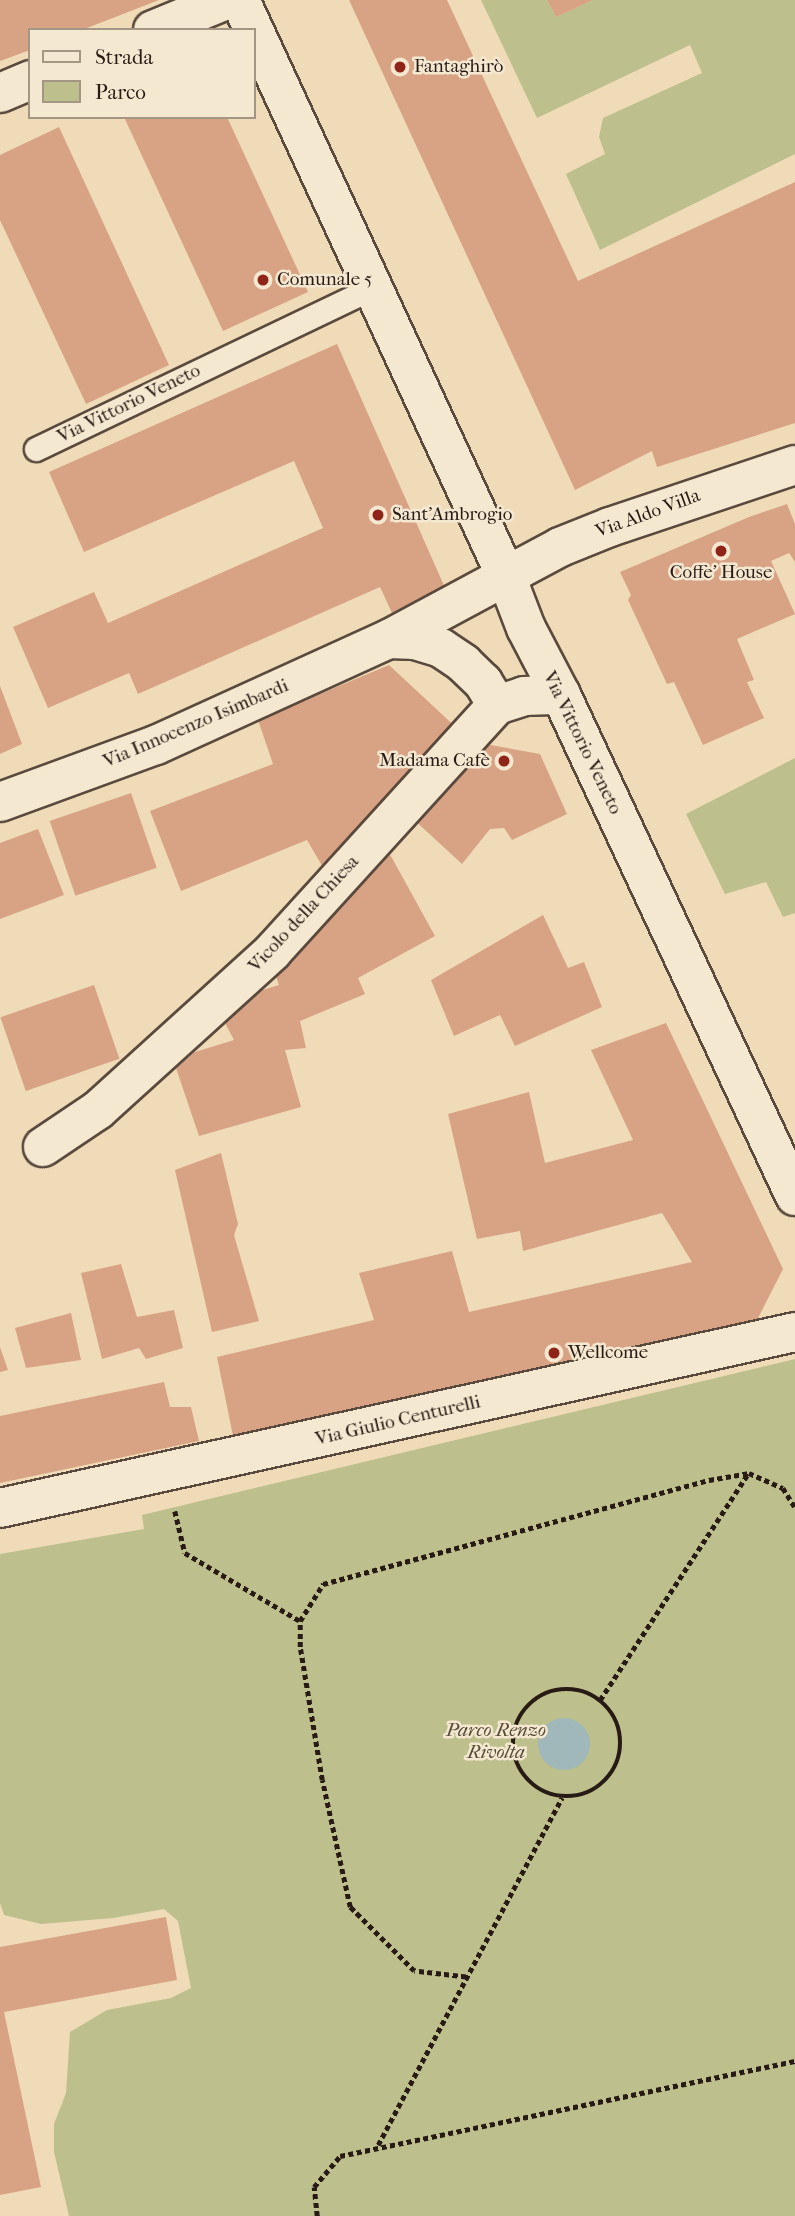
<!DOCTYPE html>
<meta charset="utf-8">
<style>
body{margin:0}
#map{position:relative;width:795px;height:2216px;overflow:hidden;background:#efdbb8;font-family:"IM FELL French Canon",serif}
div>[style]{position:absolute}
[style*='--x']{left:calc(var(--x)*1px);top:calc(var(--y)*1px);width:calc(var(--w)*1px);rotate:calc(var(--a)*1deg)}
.green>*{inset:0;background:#bdbf8c}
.water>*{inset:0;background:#a0b8ba}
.round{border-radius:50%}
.building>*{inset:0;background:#d8a384;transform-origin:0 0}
.path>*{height:4.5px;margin-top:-2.25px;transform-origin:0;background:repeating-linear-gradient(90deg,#281a14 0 5px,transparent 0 8.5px)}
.path>.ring{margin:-2.25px;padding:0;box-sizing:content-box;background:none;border:4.5px solid #281a14;border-radius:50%}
.roads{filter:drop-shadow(2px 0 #5a4a3d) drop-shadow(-2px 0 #5a4a3d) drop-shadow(0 2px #5a4a3d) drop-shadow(0 -2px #5a4a3d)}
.lane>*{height:23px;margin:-11.5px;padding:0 11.5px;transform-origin:11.5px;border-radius:11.5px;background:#f5e8d1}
.street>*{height:38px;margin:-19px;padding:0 19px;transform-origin:19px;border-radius:19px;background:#f5e8d1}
.secondary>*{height:38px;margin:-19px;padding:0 19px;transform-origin:19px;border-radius:19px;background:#f5e8d1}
.dots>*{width:19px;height:19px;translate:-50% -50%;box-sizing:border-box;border:4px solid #f5e8d1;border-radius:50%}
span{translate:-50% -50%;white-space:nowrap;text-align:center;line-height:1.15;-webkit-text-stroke:5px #f5e8d1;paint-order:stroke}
.poi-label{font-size:19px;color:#281a14}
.left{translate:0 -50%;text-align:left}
.right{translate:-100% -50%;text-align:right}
.street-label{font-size:19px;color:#281a14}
.park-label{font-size:19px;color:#554c38;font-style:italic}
.legend{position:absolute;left:28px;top:28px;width:228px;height:91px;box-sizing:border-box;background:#f5e8d1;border:2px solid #a39685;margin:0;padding:9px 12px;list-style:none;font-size:21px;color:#281a14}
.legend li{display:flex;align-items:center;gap:14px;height:35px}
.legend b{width:35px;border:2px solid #a39685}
</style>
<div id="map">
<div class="green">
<i style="clip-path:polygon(481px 0,547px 0,556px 17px,593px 0,795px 0,795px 154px,600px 250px,566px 174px,605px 154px,599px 137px,603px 118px,702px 73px,690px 45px,537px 118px)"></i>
<i style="clip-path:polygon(795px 758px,795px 913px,783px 917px,766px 882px,725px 894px,686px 814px)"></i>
<i style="clip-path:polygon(795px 1359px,795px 2216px,69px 2216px,54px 2152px,54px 2124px,66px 2093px,70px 2032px,107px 2010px,171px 1998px,191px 1988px,178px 1921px,164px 1909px,113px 1918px,41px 1924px,4px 1915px,0 1903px,0 1554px,144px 1529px,142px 1515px)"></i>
</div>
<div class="water">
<i class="round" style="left:538px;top:1718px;width:52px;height:52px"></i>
</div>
<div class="building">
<i style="clip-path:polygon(0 0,159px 0,82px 30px,30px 30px,30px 50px,0 61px)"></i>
<i style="clip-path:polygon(349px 0,447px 0,578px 281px,795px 182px,795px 423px,657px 467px,652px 451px,575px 490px)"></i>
<i style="clip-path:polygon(547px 0,593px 0,556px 17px)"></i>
<i style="clip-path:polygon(124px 117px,227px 117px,308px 292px,223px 331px)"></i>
<i style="clip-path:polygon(59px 127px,169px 365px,86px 404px,0 220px,0 155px)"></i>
<i style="clip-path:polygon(337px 344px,446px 590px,392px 613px,380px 587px,138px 694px,129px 673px,48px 708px,13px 627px,94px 592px,108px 623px,323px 528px,294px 461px,84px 552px,49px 472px)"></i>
<i style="clip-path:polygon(787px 504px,795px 524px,795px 562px,789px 553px,771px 561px,795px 614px,737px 639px,754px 680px,747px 682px,764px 718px,703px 745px,674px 682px,667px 684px,628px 600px,631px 595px,620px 572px,749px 517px)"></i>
<i style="clip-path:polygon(389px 665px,461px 732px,328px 876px,307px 840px,181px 891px,150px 811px,273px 764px,258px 720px)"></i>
<i style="clip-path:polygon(0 686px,22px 744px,0 754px)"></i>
<i style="clip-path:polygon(480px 743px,540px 754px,567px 814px,512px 840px,504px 828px,490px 829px,462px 864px,411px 817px)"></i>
<i style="left:131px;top:793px;width:79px;height:86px;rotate:71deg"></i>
<i style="clip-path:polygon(38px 829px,64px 895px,0 919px,0 843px)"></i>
<i style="clip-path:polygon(387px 849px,435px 936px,358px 978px,365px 994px,300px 1021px,306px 1048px,285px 1050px,301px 1107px,199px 1136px,176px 1068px,195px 1052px,234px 1040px,225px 1023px,259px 991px,279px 985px,271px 962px)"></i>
<i style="clip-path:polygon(543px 915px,568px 968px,584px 962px,602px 1007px,515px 1046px,500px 1015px,454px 1036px,431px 980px)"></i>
<i style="left:94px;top:985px;width:78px;height:99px;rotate:71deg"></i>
<i style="clip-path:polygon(666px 1023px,783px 1269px,754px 1326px,234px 1441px,217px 1357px,374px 1320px,359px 1273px,452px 1251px,469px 1312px,692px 1262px,662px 1213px,523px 1251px,520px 1231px,477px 1239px,448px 1114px,529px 1092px,545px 1163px,633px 1140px,591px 1050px)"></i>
<i style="clip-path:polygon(221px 1153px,238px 1224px,234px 1235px,259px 1321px,212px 1332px,175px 1170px)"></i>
<i style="clip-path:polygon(121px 1264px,137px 1317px,174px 1310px,183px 1348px,146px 1359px,139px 1348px,102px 1359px,81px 1273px)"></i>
<i style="clip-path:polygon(71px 1313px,81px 1360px,26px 1368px,15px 1328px)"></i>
<i style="clip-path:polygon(0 1347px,8px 1370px,0 1372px)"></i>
<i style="clip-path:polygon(164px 1382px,170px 1407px,191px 1407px,199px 1441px,0 1483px,0 1416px)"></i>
<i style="clip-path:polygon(166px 1917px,177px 1980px,4px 2012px,41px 2187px,0 2195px,0 1947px)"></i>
</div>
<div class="path">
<i style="--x:175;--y:1511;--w:43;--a:76.6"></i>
<i style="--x:185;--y:1553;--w:134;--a:30.6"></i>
<i class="ring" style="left:513px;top:1689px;width:103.5px;height:103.5px"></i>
<i style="--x:600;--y:1700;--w:270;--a:-56.8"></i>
<i style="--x:466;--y:1977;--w:52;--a:-173.4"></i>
<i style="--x:414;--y:1971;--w:91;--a:-135"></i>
<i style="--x:350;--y:1907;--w:130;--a:-102.4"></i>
<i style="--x:322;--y:1780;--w:135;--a:-99.4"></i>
<i style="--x:300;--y:1647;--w:26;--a:-90"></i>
<i style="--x:300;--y:1621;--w:44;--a:-58.1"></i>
<i style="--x:323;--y:1584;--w:400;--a:-15.1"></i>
<i style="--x:709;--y:1480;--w:41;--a:-9.9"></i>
<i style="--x:749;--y:1473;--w:37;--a:24"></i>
<i style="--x:783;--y:1488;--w:22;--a:58"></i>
<i style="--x:378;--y:2145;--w:393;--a:-62.1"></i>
<i style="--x:317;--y:2216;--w:29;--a:-96"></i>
<i style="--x:314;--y:2187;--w:40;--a:-50"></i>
<i style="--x:340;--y:2156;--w:465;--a:-11.8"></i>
</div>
<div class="roads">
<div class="lane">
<i style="--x:36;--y:449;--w:375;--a:-25.6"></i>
</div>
<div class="street">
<i style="--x:153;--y:30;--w:79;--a:-22.3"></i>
<i style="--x:0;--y:93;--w:33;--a:-23"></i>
<i style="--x:506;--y:576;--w:61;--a:-28.2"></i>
<i style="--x:560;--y:547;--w:54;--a:-21.8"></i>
<i style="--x:610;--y:527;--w:195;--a:-18.5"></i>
<i style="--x:389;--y:639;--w:26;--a:2"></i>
<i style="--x:415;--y:640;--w:27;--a:17"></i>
<i style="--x:441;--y:648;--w:27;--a:34"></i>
<i style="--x:463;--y:663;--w:28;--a:44"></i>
<i style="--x:483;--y:682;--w:27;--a:59"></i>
<i style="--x:43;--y:1147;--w:66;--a:-33.9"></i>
<i style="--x:98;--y:1110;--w:235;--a:-42.2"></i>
<i style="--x:272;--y:952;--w:334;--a:-47.7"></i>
<i style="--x:497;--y:705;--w:28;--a:-18"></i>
<i style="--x:524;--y:696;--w:37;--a:-2"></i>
</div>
<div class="secondary">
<i style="--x:240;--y:0;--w:634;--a:65.21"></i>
<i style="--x:506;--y:576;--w:56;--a:69"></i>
<i style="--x:526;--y:628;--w:76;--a:62.4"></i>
<i style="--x:561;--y:695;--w:553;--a:64.96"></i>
<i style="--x:0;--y:802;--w:166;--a:-20.1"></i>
<i style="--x:156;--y:745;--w:256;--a:-24.5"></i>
<i style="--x:389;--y:639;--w:133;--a:-28.3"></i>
<i style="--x:0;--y:1508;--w:814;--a:-12.48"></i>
</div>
</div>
<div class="dots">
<i style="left:400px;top:67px;background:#8f2418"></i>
<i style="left:263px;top:280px;background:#8f2418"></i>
<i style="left:378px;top:515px;background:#8f2418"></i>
<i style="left:721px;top:551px;background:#8f2418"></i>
<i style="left:504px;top:761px;background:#8f2418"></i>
<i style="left:554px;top:1353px;background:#8f2418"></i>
</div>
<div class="poi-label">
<span class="left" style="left:414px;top:67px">Fantaghirò</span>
<span class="left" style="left:277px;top:280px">Comunale 5</span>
<span class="left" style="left:392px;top:515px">Sant'Ambrogio</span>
<span style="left:721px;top:573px">Coffe' House</span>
<span class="right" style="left:490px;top:761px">Madama Cafè</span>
<span class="left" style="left:568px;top:1353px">Wellcome</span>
</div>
<div class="street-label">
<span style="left:129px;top:404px;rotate:-26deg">Via Vittorio Veneto</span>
<span style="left:648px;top:514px;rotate:-20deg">Via Aldo Villa</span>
<span style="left:196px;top:724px;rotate:-23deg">Via Innocenzo Isimbardi</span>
<span style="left:582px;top:743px;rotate:64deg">Via Vittorio Veneto</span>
<span style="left:304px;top:914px;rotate:-47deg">Vicolo della Chiesa</span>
<span style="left:398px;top:1421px;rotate:-13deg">Via Giulio Centurelli</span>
</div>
<div class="park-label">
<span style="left:496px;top:1742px">Parco Renzo<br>Rivolta</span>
</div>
<ul class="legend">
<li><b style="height:9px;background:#f5e8d1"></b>Strada</li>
<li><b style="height:19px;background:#bdbf8c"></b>Parco</li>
</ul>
</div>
